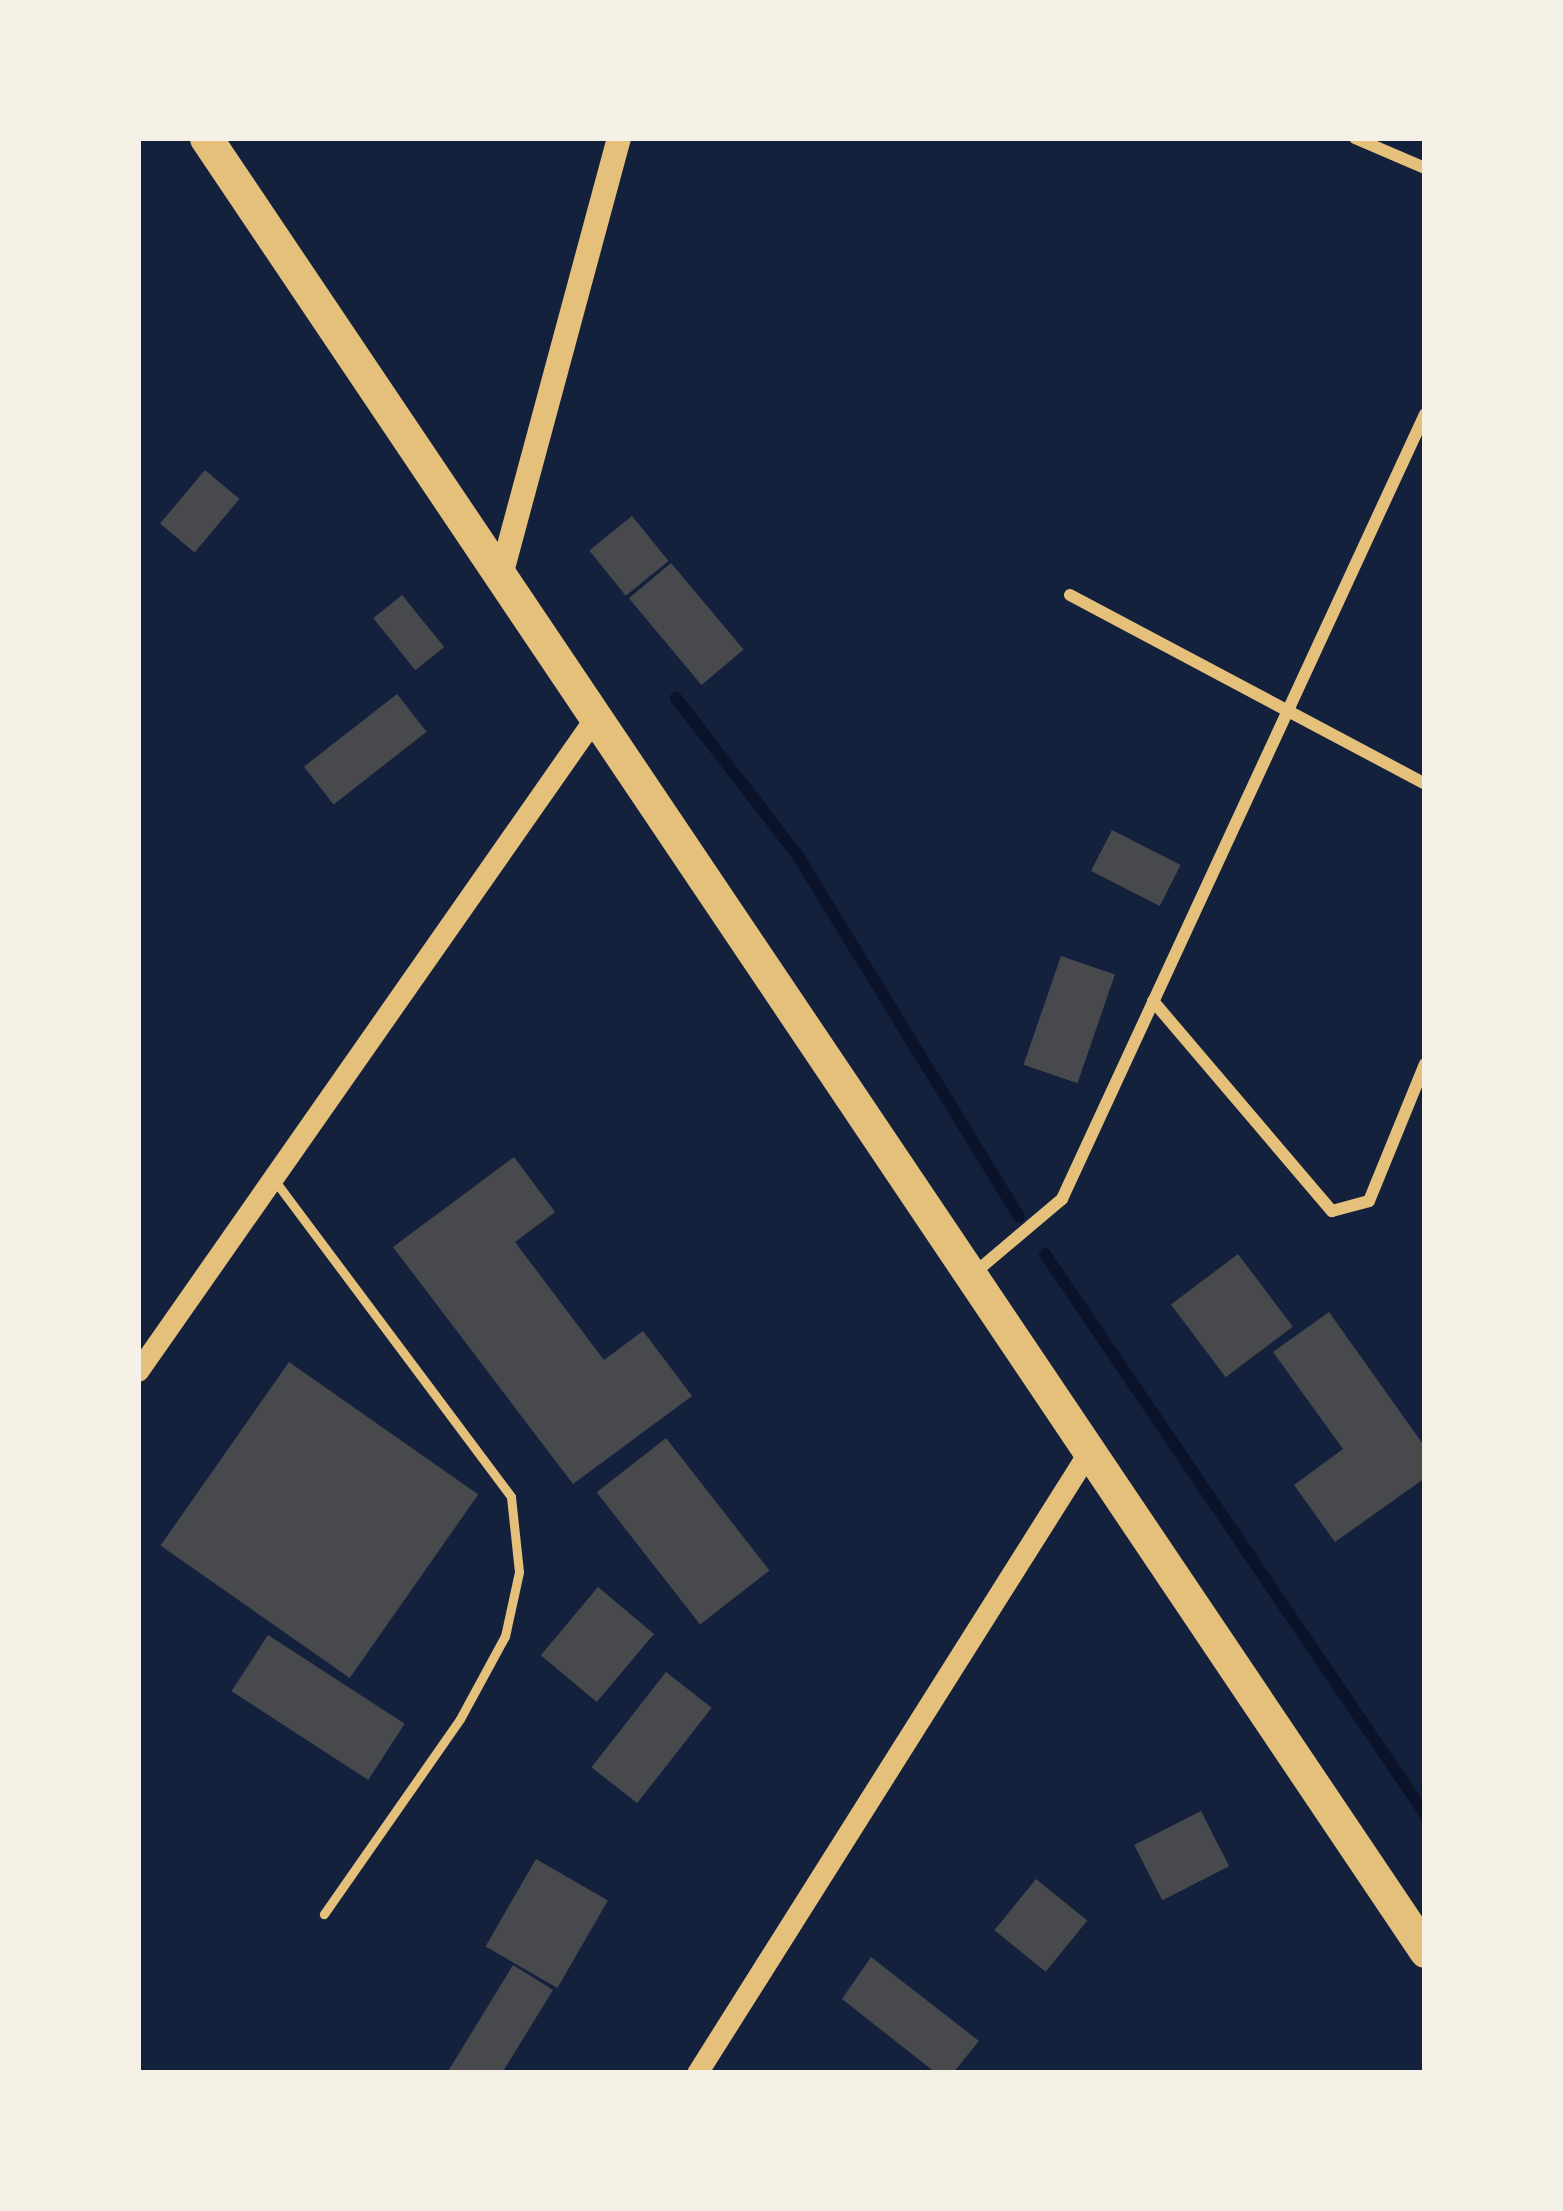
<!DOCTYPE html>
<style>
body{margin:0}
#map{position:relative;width:1563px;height:2211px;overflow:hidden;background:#14213d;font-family:Montserrat,sans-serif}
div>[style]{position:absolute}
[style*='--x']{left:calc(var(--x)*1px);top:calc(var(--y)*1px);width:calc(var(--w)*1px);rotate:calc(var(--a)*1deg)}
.stream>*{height:12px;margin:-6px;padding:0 6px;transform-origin:6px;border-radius:6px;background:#0b132b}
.building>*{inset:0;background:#48494c;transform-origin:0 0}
.service>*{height:9px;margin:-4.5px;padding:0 4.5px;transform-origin:4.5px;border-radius:4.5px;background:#e5c07b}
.minor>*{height:12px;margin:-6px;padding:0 6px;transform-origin:6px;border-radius:6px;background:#e5c07b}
.tertiary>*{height:21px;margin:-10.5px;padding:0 10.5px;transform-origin:10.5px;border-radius:10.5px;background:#e5c07b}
.secondary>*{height:24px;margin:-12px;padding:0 12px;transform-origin:12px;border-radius:12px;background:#e5c07b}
.trunk>*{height:33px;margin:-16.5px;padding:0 16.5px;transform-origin:16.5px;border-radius:16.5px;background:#e5c07b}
span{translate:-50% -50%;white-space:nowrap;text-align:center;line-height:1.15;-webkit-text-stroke:12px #f6f1e7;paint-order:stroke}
.frame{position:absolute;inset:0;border:141px solid #f6f1e7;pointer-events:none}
</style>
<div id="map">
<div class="stream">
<i style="--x:676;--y:698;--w:200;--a:52.3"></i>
<i style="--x:798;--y:856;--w:423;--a:58.5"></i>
<i style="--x:1045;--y:1254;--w:677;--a:55.84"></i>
</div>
<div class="building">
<i style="left:205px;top:470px;width:45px;height:70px;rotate:40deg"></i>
<i style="left:632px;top:516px;width:58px;height:55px;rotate:51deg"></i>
<i style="left:671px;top:563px;width:113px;height:55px;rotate:50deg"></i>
<i style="left:402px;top:595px;width:67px;height:37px;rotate:51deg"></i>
<i style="left:397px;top:694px;width:48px;height:118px;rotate:52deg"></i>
<i style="left:1112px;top:830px;width:77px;height:46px;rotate:27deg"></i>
<i style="left:1061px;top:956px;width:57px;height:115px;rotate:19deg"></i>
<i style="clip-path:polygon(514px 1157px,555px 1212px,515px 1242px,604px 1360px,643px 1331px,692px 1396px,573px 1484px,393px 1247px)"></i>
<i style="left:1238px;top:1254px;width:91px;height:84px;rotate:53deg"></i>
<i style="clip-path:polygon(1329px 1312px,1425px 1447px,1425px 1478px,1335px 1542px,1294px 1485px,1343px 1449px,1273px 1352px)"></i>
<i style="left:289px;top:1362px;width:231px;height:224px;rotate:35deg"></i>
<i style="left:666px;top:1438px;width:168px;height:88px;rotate:52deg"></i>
<i style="left:598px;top:1587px;width:73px;height:89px;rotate:40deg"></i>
<i style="left:268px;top:1635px;width:163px;height:67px;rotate:33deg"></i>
<i style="left:666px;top:1672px;width:58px;height:121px;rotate:38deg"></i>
<i style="left:1201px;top:1811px;width:62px;height:75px;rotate:63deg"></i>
<i style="left:536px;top:1859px;width:83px;height:101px;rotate:30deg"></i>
<i style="left:1036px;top:1879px;width:66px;height:66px;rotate:39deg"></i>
<i style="clip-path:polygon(871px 1957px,979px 2041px,953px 2073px,936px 2073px,842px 1999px)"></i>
<i style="clip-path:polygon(513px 1965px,553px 1990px,502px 2073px,447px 2073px)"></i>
</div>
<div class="service">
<i style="--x:275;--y:1181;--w:394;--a:53.2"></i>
<i style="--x:511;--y:1497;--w:75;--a:83.9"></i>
<i style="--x:519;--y:1572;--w:66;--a:102.3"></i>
<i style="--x:505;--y:1636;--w:94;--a:118.5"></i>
<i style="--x:460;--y:1719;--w:238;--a:124.9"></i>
</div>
<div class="minor">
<i style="--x:1355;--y:138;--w:76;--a:23.2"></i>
<i style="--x:1070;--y:595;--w:402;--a:28"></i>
<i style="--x:1153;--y:1001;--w:276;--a:49.6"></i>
<i style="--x:1332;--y:1211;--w:38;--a:-15"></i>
<i style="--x:1369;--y:1201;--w:148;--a:-67.8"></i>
<i style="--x:972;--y:1275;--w:118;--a:-40.2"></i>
<i style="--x:1062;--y:1199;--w:865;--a:-65.18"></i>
</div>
<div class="tertiary">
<i style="--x:138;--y:1371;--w:792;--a:-55.03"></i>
<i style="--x:697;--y:2073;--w:739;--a:-57.77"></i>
</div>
<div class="secondary">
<i style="--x:500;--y:579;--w:457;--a:-74.9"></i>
</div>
<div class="trunk">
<i style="--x:206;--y:138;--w:2185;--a:56.08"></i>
</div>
<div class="frame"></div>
</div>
